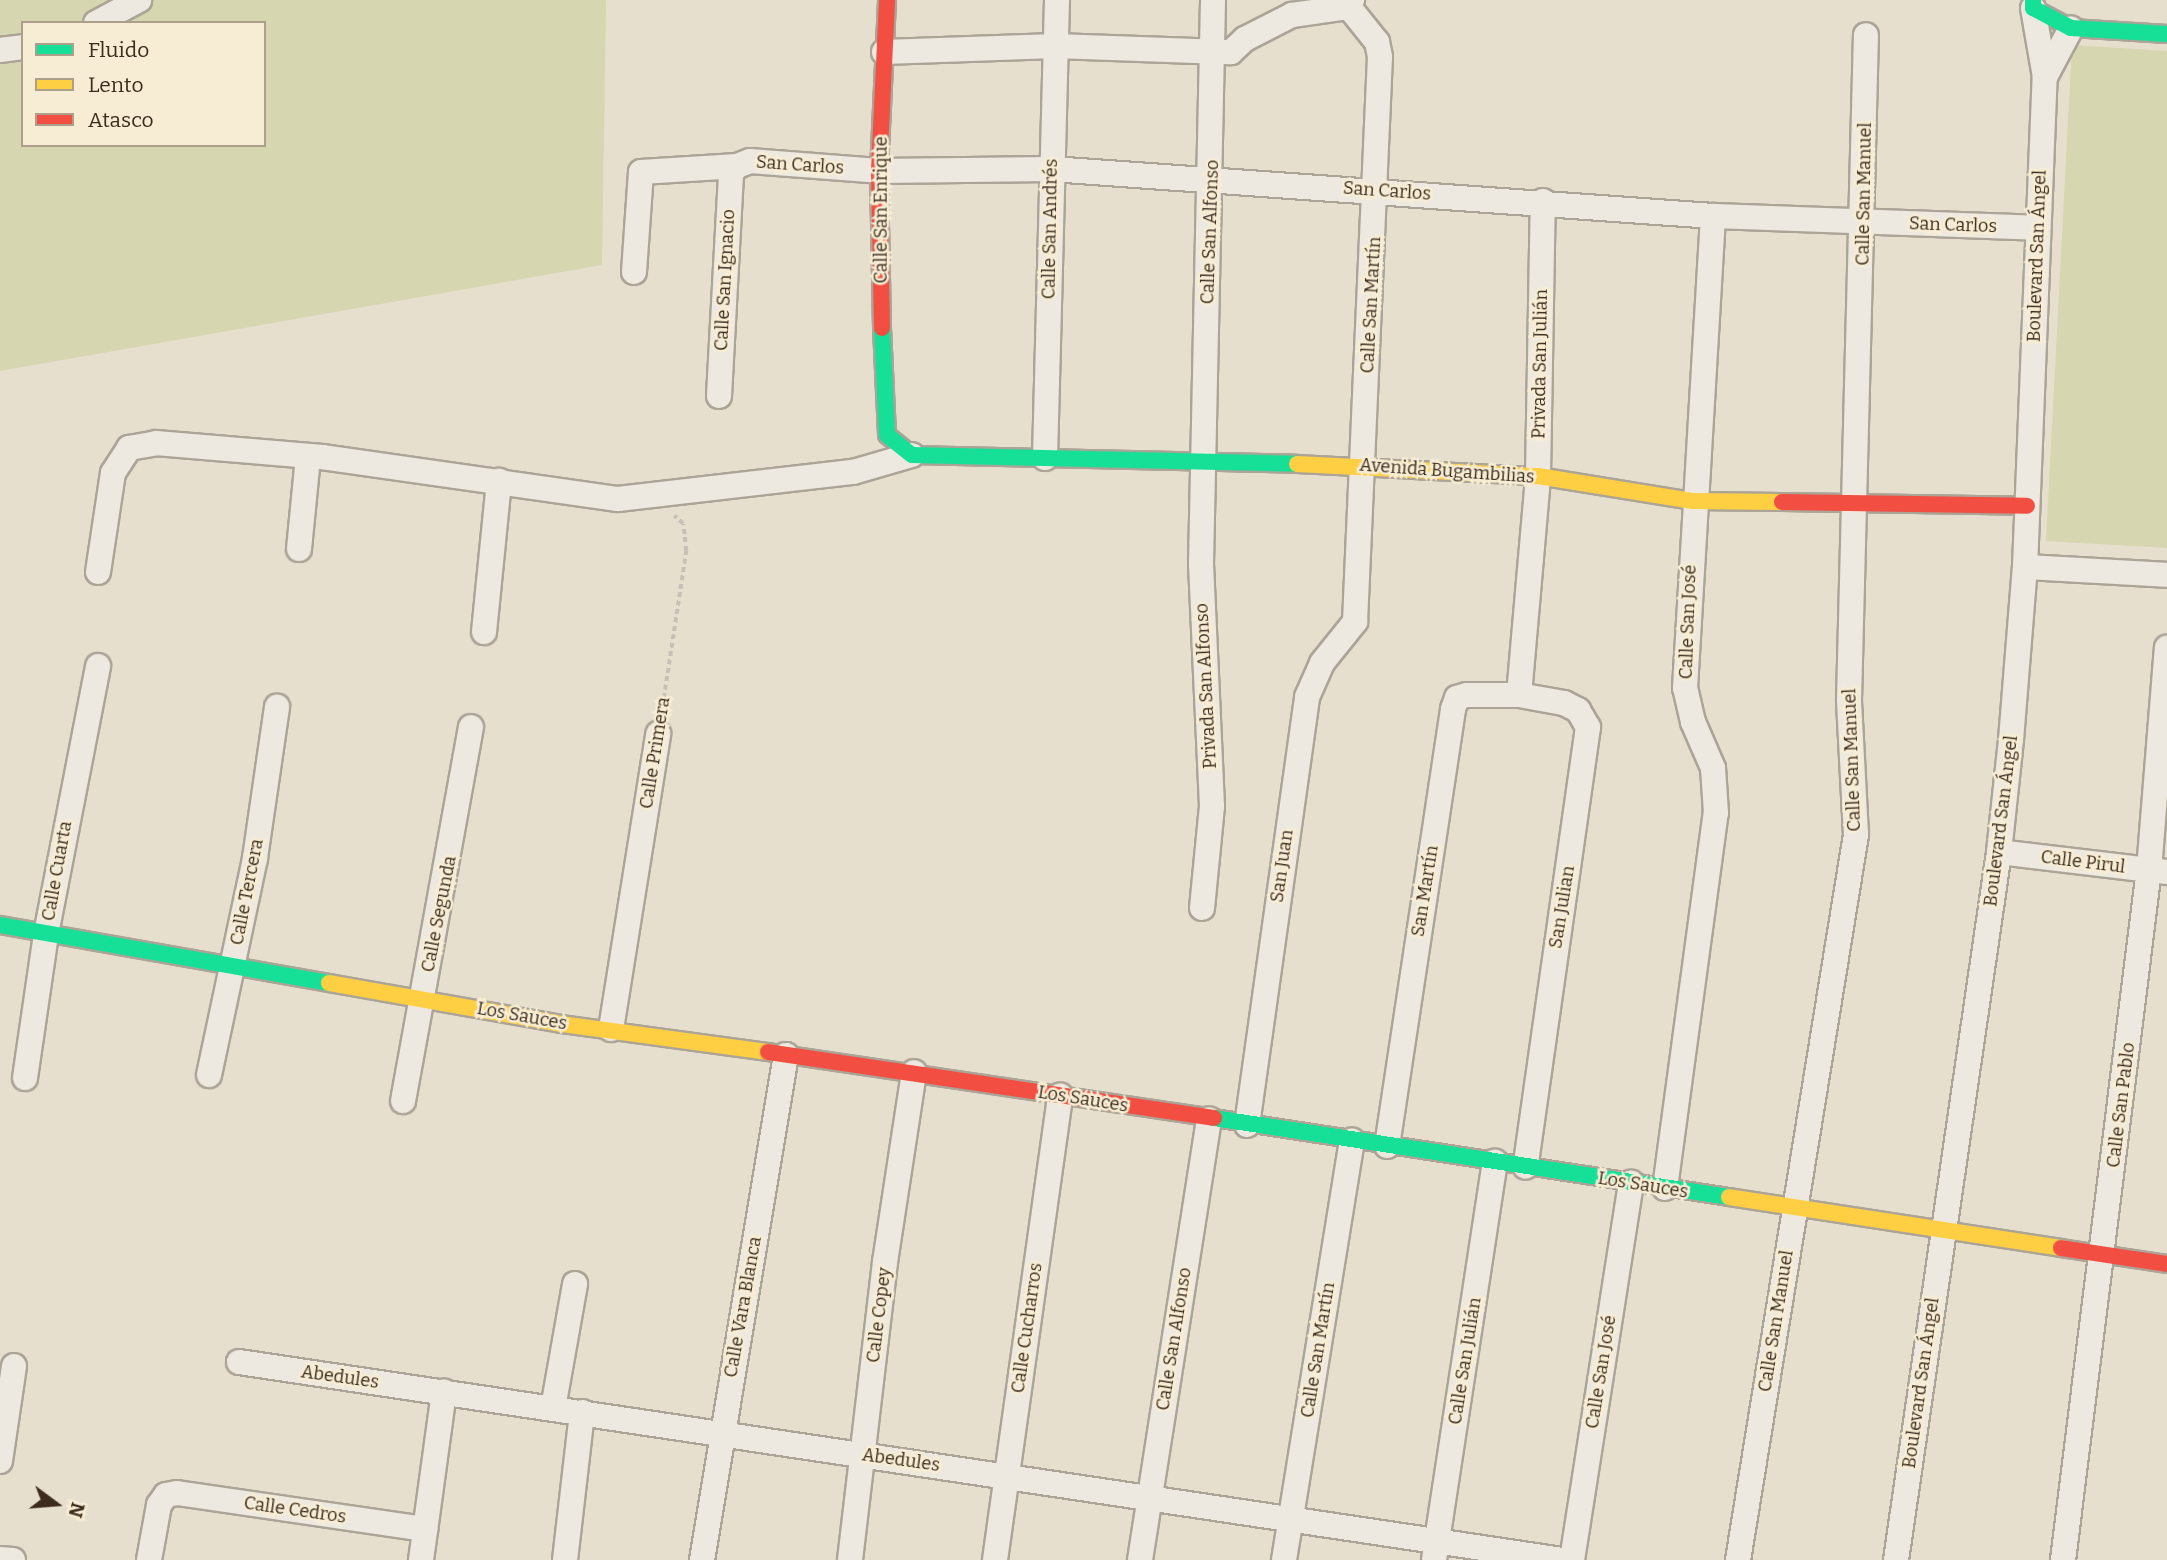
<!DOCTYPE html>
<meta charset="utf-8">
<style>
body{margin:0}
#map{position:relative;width:2167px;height:1560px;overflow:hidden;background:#e6dfce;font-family:Bitter,serif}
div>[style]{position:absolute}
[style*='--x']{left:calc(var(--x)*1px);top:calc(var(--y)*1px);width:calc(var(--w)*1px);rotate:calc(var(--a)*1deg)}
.green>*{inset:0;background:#d6d6b0}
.path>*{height:3.5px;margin-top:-1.75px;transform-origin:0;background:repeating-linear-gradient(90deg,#c7c0b6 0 5px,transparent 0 8.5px)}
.roads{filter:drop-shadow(2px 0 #aba497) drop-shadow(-2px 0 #aba497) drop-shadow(0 2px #aba497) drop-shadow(0 -2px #aba497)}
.street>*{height:24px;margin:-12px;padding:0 12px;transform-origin:12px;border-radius:12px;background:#eee9e0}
.fast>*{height:16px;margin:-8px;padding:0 8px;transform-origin:8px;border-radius:8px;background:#16e098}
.slow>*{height:16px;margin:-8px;padding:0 8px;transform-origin:8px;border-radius:8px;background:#ffcf43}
.jam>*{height:16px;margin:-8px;padding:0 8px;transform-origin:8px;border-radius:8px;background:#f24e42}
span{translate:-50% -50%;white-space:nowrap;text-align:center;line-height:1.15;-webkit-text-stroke:5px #f7edd4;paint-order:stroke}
.street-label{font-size:18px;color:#3b2c1e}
.legend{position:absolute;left:21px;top:21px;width:245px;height:126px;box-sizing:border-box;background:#f7edd4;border:2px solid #aca08b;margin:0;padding:9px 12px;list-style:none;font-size:21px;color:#3b2c1e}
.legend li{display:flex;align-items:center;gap:14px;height:35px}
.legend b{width:35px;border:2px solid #aca08b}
.north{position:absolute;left:21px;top:1469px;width:70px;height:70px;-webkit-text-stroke:5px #f7edd4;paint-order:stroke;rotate:106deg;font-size:19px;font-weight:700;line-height:28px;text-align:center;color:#3b2c1e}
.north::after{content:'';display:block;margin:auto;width:24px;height:32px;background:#3b2c1e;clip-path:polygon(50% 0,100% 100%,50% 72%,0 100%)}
</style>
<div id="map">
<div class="green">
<i style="clip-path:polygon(evenodd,0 0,606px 0,602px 265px,0 371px,0 0,23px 23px,264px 23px,264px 145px,23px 145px,23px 23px)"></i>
<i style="clip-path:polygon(2072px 45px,2167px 51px,2167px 548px,2046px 541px)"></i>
</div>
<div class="path">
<i style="--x:661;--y:715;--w:166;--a:-81.3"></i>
<i style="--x:686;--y:551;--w:27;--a:-96"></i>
<i style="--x:683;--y:524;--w:12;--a:-138"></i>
</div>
<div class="roads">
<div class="street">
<i style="--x:96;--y:23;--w:49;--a:-28.1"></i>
<i style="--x:0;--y:50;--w:23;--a:-7"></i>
<i style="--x:884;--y:52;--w:171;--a:-2"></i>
<i style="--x:1055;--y:46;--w:176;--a:2"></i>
<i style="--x:1231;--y:52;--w:19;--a:-43"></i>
<i style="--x:1245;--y:39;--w:53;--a:-27.1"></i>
<i style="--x:1292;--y:15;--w:58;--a:-8"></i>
<i style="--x:2045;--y:77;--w:55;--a:-62"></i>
<i style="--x:634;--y:272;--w:100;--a:-86"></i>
<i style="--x:641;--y:172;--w:96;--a:-3.6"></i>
<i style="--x:737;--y:166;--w:14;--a:-21"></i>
<i style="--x:750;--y:161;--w:129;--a:4.4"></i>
<i style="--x:879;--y:171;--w:172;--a:-0.7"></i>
<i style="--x:1051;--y:169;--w:664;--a:4.06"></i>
<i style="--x:1713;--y:216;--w:325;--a:2.1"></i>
<i style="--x:719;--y:396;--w:223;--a:-86.9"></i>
<i style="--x:731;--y:173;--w:9;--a:-49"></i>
<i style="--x:1045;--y:458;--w:458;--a:-88.5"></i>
<i style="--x:299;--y:549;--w:92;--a:-84.4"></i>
<i style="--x:2025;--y:567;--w:142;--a:3.2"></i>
<i style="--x:98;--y:572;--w:100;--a:-81.4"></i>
<i style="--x:113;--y:473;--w:30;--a:-57"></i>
<i style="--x:129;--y:448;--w:27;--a:-10"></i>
<i style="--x:156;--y:443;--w:167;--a:4.8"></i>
<i style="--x:322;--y:457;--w:299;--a:8.1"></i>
<i style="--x:618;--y:499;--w:237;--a:-6.6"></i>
<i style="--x:853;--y:472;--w:61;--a:-16.1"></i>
<i style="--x:484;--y:632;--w:152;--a:-84.3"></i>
<i style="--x:1519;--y:695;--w:220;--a:-85"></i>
<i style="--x:1538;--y:476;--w:275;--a:-89"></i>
<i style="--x:1999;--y:852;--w:169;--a:6.8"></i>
<i style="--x:1202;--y:908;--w:102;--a:-84.4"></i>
<i style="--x:1212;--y:806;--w:242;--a:-92.6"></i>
<i style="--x:1201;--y:564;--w:564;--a:-88.78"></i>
<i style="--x:611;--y:1029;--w:299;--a:-80.9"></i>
<i style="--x:209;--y:1075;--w:222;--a:-78"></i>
<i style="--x:255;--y:858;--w:153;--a:-81.7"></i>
<i style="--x:25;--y:1078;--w:146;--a:-81.7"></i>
<i style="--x:46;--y:934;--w:273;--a:-79"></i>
<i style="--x:403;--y:1101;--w:380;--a:-79.7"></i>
<i style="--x:1247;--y:1125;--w:432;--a:-82"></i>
<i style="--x:1307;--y:697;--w:37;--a:-66"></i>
<i style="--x:1322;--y:663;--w:53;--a:-51.2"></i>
<i style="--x:1355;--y:622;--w:566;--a:-87.47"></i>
<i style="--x:1380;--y:57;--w:15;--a:-101"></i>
<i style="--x:1377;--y:42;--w:45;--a:-128.7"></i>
<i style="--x:1349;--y:7;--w:8;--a:-67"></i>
<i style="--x:1387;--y:1146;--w:442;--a:-81.4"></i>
<i style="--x:1453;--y:709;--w:12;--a:-70"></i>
<i style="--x:1457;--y:698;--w:10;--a:-17"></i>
<i style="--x:1467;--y:695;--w:52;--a:0"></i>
<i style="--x:1519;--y:695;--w:46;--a:10.1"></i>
<i style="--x:1564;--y:703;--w:16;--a:27"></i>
<i style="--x:1578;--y:710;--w:20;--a:60"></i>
<i style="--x:1588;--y:727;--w:444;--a:98.1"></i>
<i style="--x:1665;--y:1188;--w:378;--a:-82.3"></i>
<i style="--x:1716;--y:813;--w:45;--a:-93.8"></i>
<i style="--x:1713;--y:768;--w:50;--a:-113.5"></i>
<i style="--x:1693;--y:722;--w:35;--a:-103"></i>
<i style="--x:1685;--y:688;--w:473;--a:-86.6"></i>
<i style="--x:239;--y:1362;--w:1339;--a:8.51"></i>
<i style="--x:553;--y:1408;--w:126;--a:-79.9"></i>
<i style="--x:0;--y:1461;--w:96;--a:-81.6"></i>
<i style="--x:0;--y:1559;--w:13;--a:4"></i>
<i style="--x:149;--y:1560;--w:56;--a:-79.7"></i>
<i style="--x:159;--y:1505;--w:12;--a:-55"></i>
<i style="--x:166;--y:1495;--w:11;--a:-10"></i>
<i style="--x:177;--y:1493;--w:251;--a:8.3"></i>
<i style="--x:421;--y:1560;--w:170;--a:-82.2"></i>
<i style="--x:565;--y:1560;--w:149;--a:-83.4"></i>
<i style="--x:702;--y:1560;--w:512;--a:-80.56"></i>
<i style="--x:850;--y:1560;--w:300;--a:-83.3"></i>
<i style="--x:885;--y:1262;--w:192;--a:-81.3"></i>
<i style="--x:995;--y:1560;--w:469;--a:-82"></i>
<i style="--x:1140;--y:1560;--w:446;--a:-81.1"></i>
<i style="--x:1284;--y:1560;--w:425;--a:-80.8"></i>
<i style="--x:1434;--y:1560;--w:403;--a:-81.3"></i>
<i style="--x:1572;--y:1560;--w:382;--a:-81.1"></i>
<i style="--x:1738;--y:1560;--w:735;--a:-80.76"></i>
<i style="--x:1856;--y:835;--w:135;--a:-93"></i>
<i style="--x:1849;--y:700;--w:665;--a:-88.54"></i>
<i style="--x:1896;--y:1560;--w:715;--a:-81.72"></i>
<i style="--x:1999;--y:852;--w:113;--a:-83.9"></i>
<i style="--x:2011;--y:740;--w:174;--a:-85.4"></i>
<i style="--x:2025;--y:567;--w:490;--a:-87.7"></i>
<i style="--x:2045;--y:77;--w:70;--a:-99.9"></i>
<i style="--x:2063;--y:1560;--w:695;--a:-82.9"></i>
<i style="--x:2149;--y:870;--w:223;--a:-85.4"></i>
</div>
<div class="fast">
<i style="--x:2033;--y:0;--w:8;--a:90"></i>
<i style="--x:2033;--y:8;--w:43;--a:27.8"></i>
<i style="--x:2071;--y:28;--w:96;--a:3.6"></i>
<i style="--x:882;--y:328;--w:107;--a:87.3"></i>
<i style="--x:887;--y:435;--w:32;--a:39"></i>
<i style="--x:912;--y:455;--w:385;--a:1.3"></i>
<i style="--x:0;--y:925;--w:334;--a:10"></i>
<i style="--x:1214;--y:1118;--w:521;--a:8.72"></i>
</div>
<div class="slow">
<i style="--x:1297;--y:464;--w:241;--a:2.9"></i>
<i style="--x:1538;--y:476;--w:157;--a:9.2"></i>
<i style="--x:1693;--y:501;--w:89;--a:0.6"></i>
<i style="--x:329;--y:983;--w:236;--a:10"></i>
<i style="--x:561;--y:1024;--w:209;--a:7.7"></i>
<i style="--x:1729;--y:1197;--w:336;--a:8.7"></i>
</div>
<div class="jam">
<i style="--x:882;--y:328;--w:157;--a:-91.1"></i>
<i style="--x:879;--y:171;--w:171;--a:-87.3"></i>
<i style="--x:1782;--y:502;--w:245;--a:0.9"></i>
<i style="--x:768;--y:1052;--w:451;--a:8.4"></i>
<i style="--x:2061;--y:1248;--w:107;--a:8.6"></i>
</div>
</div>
<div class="street-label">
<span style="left:800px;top:165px;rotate:4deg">San Carlos</span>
<span style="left:1387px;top:191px;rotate:4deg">San Carlos</span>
<span style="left:1864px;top:194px;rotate:-89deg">Calle San Manuel</span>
<span style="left:881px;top:210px;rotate:-90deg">Calle San Enrique</span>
<span style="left:1953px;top:225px;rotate:2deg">San Carlos</span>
<span style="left:1050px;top:229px;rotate:-89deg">Calle San Andrés</span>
<span style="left:1210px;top:232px;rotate:-88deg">Calle San Alfonso</span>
<span style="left:2037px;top:256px;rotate:-88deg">Boulevard San Ángel</span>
<span style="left:725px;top:280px;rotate:-87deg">Calle San Ignacio</span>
<span style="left:1371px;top:305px;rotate:-87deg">Calle San Martín</span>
<span style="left:1540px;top:364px;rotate:-89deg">Privada San Julián</span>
<span style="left:1447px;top:471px;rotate:4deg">Avenida Bugambilias</span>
<span style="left:1688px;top:622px;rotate:-88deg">Calle San José</span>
<span style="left:1206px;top:686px;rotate:-93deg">Privada San Alfonso</span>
<span style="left:655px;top:753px;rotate:-81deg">Calle Primera</span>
<span style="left:1852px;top:760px;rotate:-92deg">Calle San Manuel</span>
<span style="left:2001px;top:821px;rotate:-83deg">Boulevard San Ángel</span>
<span style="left:2083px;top:862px;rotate:7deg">Calle Pirul</span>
<span style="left:1282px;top:866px;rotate:-82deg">San Juan</span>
<span style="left:57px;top:871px;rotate:-80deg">Calle Cuarta</span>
<span style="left:1425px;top:891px;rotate:-81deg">San Martín</span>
<span style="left:247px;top:892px;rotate:-79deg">Calle Tercera</span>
<span style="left:1562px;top:907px;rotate:-81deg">San Julian</span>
<span style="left:439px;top:914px;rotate:-79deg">Calle Segunda</span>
<span style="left:522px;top:1016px;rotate:10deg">Los Sauces</span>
<span style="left:1083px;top:1099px;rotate:9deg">Los Sauces</span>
<span style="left:2121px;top:1105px;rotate:-83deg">Calle San Pablo</span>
<span style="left:1643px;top:1185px;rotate:9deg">Los Sauces</span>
<span style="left:743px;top:1307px;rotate:-80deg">Calle Vara Blanca</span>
<span style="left:879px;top:1315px;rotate:-83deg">Calle Copey</span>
<span style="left:1776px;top:1321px;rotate:-81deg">Calle San Manuel</span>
<span style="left:1027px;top:1328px;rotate:-82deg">Calle Cucharros</span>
<span style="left:1174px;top:1339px;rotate:-81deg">Calle San Alfonso</span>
<span style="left:1318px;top:1350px;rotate:-81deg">Calle San Martín</span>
<span style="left:1465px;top:1361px;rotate:-81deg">Calle San Julián</span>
<span style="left:1601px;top:1372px;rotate:-81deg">Calle San José</span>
<span style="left:340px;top:1377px;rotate:8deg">Abedules</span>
<span style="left:1921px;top:1383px;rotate:-82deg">Boulevard San Ángel</span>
<span style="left:901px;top:1460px;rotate:8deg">Abedules</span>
<span style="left:295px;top:1510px;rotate:8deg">Calle Cedros</span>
</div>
<ul class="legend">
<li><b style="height:9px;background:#16e098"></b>Fluido</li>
<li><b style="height:9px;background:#ffcf43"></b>Lento</li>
<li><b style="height:9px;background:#f24e42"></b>Atasco</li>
</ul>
<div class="north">N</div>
</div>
